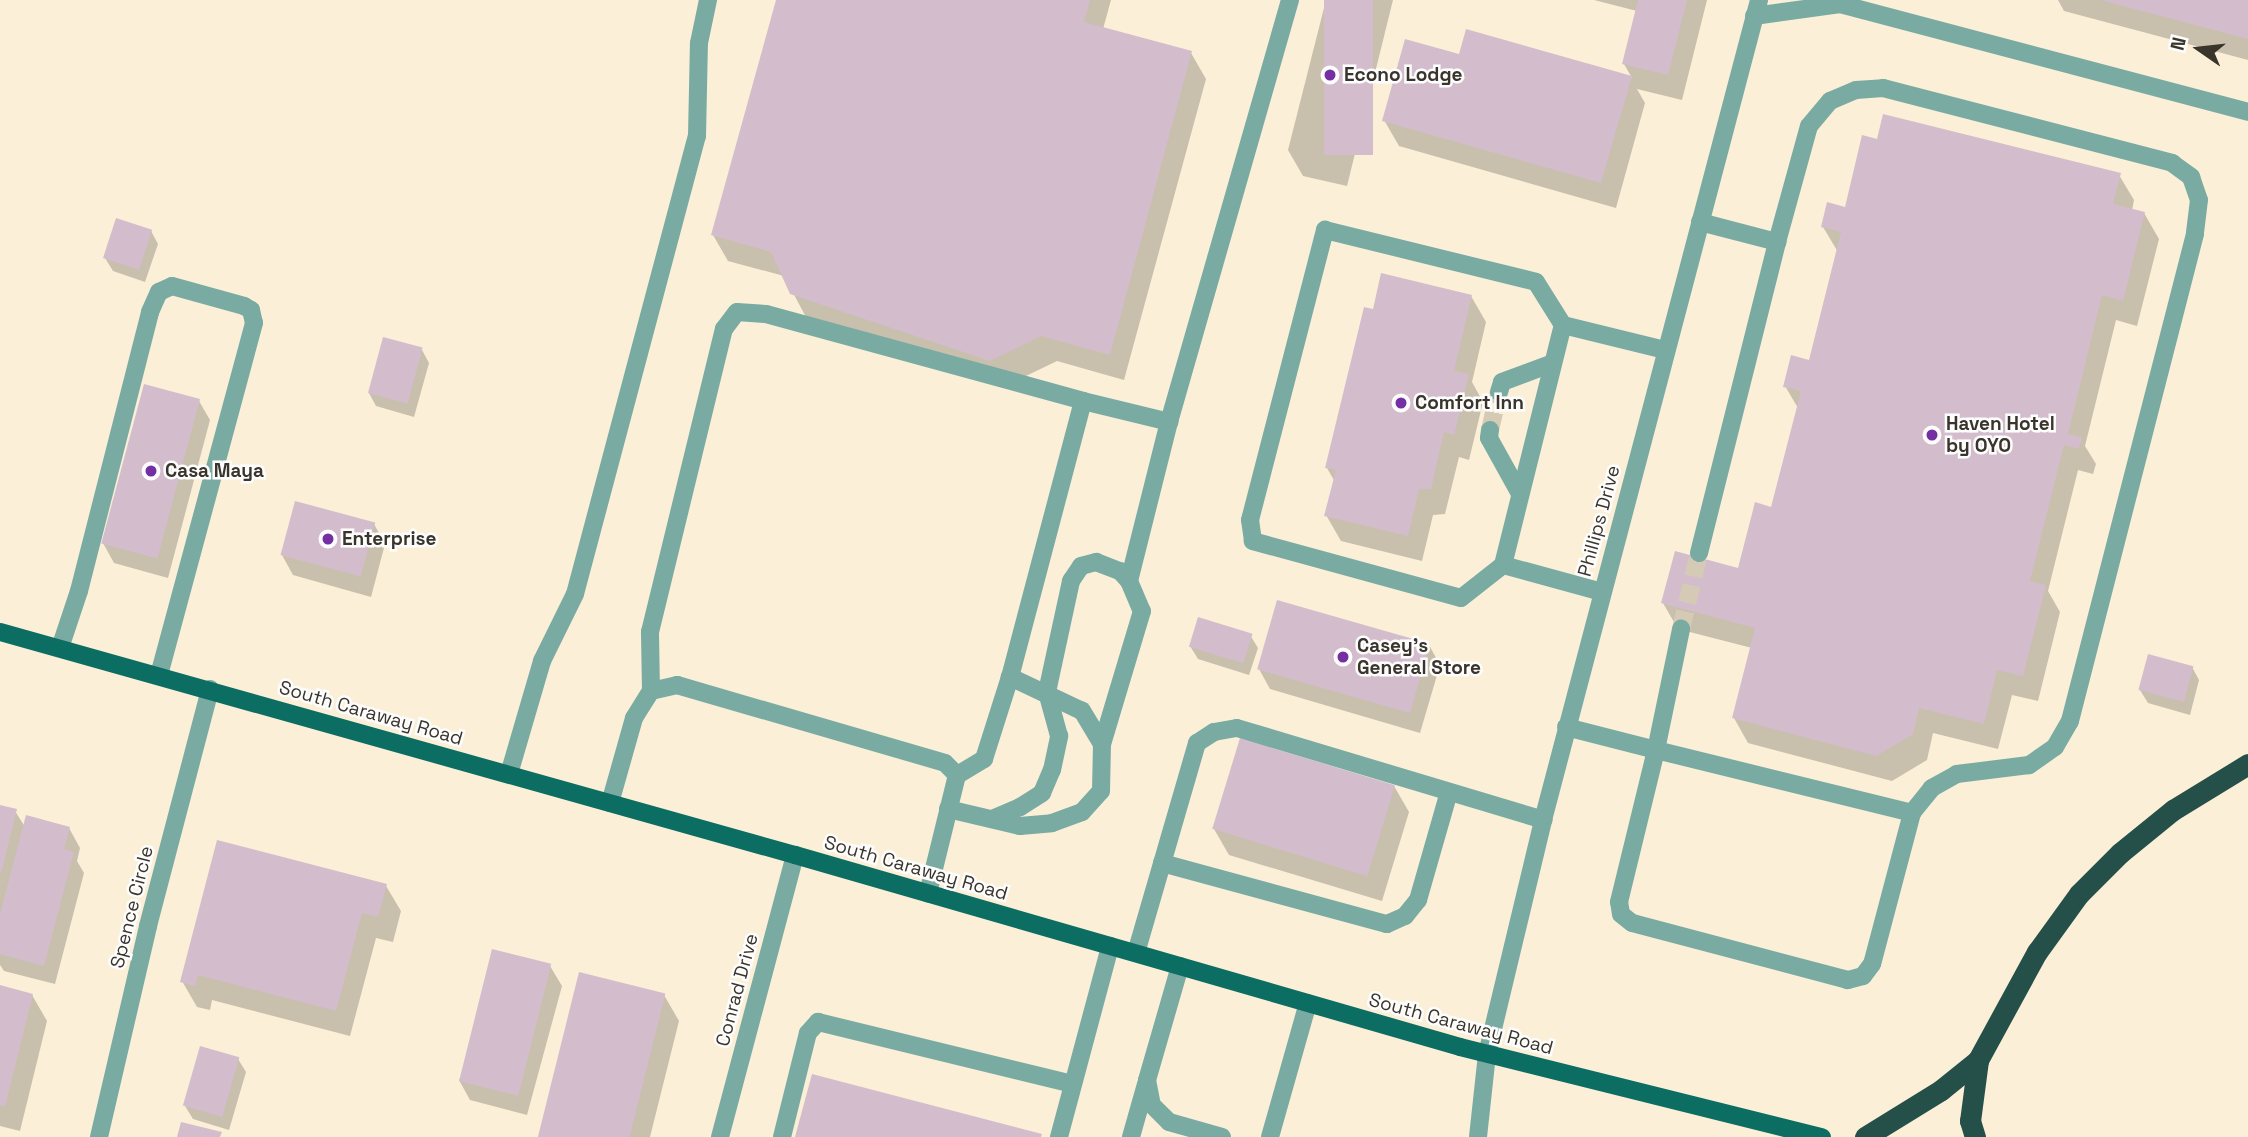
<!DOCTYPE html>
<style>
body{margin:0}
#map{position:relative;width:2248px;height:1137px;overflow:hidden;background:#fbefd7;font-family:"Space Grotesk",sans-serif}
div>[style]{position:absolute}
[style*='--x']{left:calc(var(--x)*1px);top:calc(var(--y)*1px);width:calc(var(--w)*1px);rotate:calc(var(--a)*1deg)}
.shadow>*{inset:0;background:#0003}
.building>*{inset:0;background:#d3bdcd;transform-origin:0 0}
.minor-tunnel>*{height:18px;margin-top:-9px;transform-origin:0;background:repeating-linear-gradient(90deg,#d4cab5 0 18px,transparent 0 27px)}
.minor>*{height:18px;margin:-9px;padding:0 9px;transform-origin:9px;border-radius:9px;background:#79aba3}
.major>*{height:18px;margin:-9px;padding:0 9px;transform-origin:9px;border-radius:9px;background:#0c6d63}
.highway>*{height:21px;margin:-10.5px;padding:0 10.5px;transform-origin:10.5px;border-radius:10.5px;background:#25504a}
.dots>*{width:19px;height:19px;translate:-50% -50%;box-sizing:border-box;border:4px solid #fdfdfd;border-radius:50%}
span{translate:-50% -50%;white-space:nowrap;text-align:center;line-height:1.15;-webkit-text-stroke:5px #fdfdfd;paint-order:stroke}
.poi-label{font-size:19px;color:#3a352c;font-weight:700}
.left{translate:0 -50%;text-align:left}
.street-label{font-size:19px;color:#3a352c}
.north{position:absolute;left:2164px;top:14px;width:70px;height:70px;-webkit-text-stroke:5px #fdfdfd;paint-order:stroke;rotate:284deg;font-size:19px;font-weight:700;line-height:28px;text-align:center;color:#3a352c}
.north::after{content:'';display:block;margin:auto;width:24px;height:32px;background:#3a352c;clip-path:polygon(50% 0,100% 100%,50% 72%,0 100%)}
</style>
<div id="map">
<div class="shadow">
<i style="clip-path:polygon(778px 0,1111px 0,1103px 29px,1191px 53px,1206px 79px,1124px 380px,1057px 361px,1005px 386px,807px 319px,784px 276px,728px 261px,713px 235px)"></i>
<i style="clip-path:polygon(1326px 0,1393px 0,1347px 186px,1303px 176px,1288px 150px)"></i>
<i style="clip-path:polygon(1594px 0,1707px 0,1682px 100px,1637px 89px,1645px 103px,1616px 208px,1399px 146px,1384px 120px,1460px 57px,1467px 31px,1632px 78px,1624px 64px,1637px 11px)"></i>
<i style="clip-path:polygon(2058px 0,2248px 0,2248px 60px,2064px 11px)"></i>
<i style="clip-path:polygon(2119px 175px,2134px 200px,2132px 211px,2144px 213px,2159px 239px,2137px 326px,2116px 320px,2085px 446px,2096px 464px,2093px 474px,2078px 470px,2048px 591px,2060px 612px,2038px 701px,2012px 695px,1998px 749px,1933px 733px,1927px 760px,1892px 781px,1748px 743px,1734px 718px,1752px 648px,1678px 629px,1663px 603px,1740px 570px,1772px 509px,1798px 408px,1785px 386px,1810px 362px,1838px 252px,1823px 227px,1846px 209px)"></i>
<i style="clip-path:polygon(151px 231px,158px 244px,145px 282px,113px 271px,105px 258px)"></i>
<i style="clip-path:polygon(1471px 296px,1486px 322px,1472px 382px,1483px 402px,1469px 460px,1459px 457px,1445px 514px,1433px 515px,1422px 561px,1341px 541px,1326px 515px,1335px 482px,1327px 468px,1374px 311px)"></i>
<i style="clip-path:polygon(422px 350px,429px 363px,414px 417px,376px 406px,369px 393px)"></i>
<i style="clip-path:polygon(199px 401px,210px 420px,168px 578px,114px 563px,103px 543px)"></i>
<i style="clip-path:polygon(374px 524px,385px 544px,371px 597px,293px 575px,282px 555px)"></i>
<i style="clip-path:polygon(1250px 635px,1258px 648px,1249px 675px,1198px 659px,1190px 646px)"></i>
<i style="clip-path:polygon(1429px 645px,1440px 665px,1420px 733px,1270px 689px,1259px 669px)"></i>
<i style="clip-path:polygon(2192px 667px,2199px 680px,2190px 715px,2148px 703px,2140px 690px)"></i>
<i style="clip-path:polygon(1394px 786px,1409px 812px,1382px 901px,1229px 855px,1214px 829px)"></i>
<i style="clip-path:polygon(0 807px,15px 811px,25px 827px,69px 828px,80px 848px,77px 861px,84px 873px,55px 984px,4px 971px,0 965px)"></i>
<i style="clip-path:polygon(386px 886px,401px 911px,393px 942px,376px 938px,350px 1036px,212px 1000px,210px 1010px,197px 1007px,182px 981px)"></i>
<i style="clip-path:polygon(550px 966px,562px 986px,527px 1115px,470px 1100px,459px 1080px)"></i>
<i style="clip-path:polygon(0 987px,32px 995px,47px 1021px,20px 1131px,0 1126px)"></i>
<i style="clip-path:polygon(664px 995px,679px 1021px,650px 1137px,540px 1137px)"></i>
<i style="clip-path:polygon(238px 1059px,246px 1072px,229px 1130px,193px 1119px,185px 1106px)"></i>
</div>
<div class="building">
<i style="clip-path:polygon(776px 0,1090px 0,1084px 22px,1192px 51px,1110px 355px,1041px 336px,990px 361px,790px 294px,771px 252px,711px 235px)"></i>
<i style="left:1324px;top:0;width:49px;height:155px"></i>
<i style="clip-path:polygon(1638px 0,1687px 0,1668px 75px,1622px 64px)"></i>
<i style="clip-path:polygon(2248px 0,2248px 39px,2104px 1px,2104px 0)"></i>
<i style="clip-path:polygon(1466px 29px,1632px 76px,1601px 183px,1382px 121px,1405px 39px,1459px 54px)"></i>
<i style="clip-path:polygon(1883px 114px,2121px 173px,2113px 204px,2145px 212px,2123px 301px,2102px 295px,2068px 434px,2082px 437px,2079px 449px,2064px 445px,2030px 581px,2046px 585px,2023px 676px,1997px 670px,1984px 724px,1919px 708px,1913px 734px,1876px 756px,1732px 718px,1755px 628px,1661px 603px,1675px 551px,1738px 568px,1755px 502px,1771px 507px,1801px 391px,1783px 387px,1791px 355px,1809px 360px,1841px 232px,1821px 227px,1827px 202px,1845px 207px,1862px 135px,1877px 139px)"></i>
<i style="left:116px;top:218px;width:38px;height:42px;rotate:18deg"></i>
<i style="clip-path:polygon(1381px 273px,1472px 295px,1454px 371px,1469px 374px,1454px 435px,1444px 432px,1431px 489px,1419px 489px,1408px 536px,1324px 516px,1336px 470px,1325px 468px,1364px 307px,1373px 309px)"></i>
<i style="left:383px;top:337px;width:41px;height:58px;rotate:15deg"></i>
<i style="left:144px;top:384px;width:58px;height:165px;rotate:15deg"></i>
<i style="left:295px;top:501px;width:83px;height:56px;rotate:15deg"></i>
<i style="left:1277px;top:600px;width:159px;height:72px;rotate:16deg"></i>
<i style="left:1198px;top:617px;width:57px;height:31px;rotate:17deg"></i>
<i style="left:2148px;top:654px;width:47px;height:37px;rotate:15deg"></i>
<i style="left:1240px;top:738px;width:162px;height:95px;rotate:17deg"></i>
<i style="clip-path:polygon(0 805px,17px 809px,1px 873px,0 873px)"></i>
<i style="clip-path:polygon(26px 815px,70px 827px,64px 849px,74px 852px,44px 966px,0 954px,0 914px)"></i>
<i style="clip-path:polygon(217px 840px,387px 884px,378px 917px,362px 913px,336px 1011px,198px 975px,195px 986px,180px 982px)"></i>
<i style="left:492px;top:949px;width:61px;height:136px;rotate:14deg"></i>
<i style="left:579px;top:972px;width:89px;height:170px;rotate:14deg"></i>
<i style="clip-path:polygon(0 985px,33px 994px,5px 1106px,0 1105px)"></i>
<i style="left:200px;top:1046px;width:41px;height:62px;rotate:16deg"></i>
<i style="clip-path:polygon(812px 1074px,1042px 1134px,1041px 1137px,795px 1137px)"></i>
<i style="clip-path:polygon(181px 1122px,222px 1132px,220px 1137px,177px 1137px)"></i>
</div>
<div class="minor-tunnel">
<i style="--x:1490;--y:430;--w:39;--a:-77"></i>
<i style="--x:1681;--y:629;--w:78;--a:-76.7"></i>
</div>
<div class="minor">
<i style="--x:1754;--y:16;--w:87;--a:-7.9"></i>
<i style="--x:1840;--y:4;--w:422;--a:14.8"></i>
<i style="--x:1700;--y:222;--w:80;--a:14.6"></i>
<i style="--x:1777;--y:242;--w:120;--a:-74.6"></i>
<i style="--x:1809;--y:126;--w:33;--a:-50"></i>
<i style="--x:1830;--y:101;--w:28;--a:-23"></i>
<i style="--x:1856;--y:90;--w:27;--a:-4"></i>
<i style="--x:1883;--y:88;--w:299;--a:14.5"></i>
<i style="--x:2172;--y:163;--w:24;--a:36"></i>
<i style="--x:2191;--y:177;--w:24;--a:71"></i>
<i style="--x:2199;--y:200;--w:34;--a:97"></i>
<i style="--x:2195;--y:234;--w:503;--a:104.4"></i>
<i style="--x:2070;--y:721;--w:30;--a:120"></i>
<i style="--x:2055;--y:747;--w:32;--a:145"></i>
<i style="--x:2029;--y:765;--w:73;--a:172.9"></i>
<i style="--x:1957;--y:774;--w:29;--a:151"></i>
<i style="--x:1932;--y:788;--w:32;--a:129"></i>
<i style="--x:1912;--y:813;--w:156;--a:104.8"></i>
<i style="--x:1872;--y:964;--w:15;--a:127"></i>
<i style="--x:1863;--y:976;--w:16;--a:165"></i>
<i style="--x:1848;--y:980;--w:223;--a:-165.2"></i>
<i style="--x:1632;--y:923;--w:14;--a:-141"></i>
<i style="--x:1621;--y:914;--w:12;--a:-99"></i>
<i style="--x:1619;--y:902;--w:156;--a:-76.3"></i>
<i style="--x:1656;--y:750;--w:264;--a:13.8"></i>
<i style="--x:1499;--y:392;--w:10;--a:-73"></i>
<i style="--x:1502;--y:382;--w:54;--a:-20.4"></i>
<i style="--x:1083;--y:401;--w:89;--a:13.7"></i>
<i style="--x:1169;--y:422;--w:439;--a:-74"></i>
<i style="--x:1490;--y:430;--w:8;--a:97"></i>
<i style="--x:1489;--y:438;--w:64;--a:61"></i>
<i style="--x:1699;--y:553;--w:321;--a:-75.9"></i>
<i style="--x:1503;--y:565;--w:53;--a:141.8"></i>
<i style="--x:1461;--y:598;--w:216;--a:-164.7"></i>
<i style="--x:1253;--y:541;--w:21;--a:-98"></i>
<i style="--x:1250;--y:520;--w:300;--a:-75.5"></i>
<i style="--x:1325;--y:230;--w:217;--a:13.8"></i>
<i style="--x:1536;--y:282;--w:51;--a:57.9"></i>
<i style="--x:1129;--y:581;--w:164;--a:-75.9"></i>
<i style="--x:1602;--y:592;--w:103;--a:-164.7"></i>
<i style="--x:1503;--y:565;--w:247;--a:-76"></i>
<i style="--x:1563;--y:325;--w:105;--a:13.8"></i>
<i style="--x:60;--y:648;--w:60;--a:-71.6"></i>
<i style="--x:79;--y:591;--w:288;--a:-75.7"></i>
<i style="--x:150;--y:312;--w:22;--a:-66"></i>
<i style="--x:159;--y:292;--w:14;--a:-25"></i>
<i style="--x:172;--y:286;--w:75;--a:15.5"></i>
<i style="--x:244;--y:306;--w:8;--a:30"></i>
<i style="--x:251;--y:310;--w:13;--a:77"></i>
<i style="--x:254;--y:323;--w:365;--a:105.1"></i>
<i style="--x:651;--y:691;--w:59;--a:-91"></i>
<i style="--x:650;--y:632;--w:312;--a:-76.3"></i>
<i style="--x:724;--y:329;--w:21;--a:-53"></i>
<i style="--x:737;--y:312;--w:29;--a:4"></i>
<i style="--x:766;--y:314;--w:329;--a:15.3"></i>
<i style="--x:1083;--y:401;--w:285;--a:104.8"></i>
<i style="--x:1010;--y:677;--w:86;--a:107.6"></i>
<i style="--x:984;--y:759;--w:31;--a:149"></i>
<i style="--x:1566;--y:727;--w:93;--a:14.3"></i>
<i style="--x:1656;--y:750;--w:124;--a:-78.3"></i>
<i style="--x:509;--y:774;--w:118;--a:-73.7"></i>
<i style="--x:542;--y:661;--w:75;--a:-63.8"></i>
<i style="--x:575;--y:594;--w:474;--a:-75.1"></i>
<i style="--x:697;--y:136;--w:93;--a:-88.8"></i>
<i style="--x:699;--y:43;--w:44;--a:-78.2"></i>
<i style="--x:610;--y:803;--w:88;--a:-74.2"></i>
<i style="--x:634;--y:718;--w:32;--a:-58"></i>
<i style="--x:651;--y:691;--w:27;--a:-13"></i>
<i style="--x:677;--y:685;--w:279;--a:16.2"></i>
<i style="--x:945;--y:763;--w:17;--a:45"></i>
<i style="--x:957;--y:775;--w:122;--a:103.8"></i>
<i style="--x:948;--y:809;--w:74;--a:13.3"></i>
<i style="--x:1020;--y:826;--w:32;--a:-5"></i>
<i style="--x:1052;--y:823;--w:32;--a:-20"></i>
<i style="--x:1082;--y:812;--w:28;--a:-48"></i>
<i style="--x:1101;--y:791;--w:47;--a:-88.8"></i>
<i style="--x:1102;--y:744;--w:39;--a:-121"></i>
<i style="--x:1082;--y:711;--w:80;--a:-154.7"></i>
<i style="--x:992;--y:819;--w:30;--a:-23"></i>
<i style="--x:1020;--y:807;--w:26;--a:-32"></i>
<i style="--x:1042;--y:793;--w:25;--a:-67"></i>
<i style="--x:1052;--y:770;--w:35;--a:-78"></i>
<i style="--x:1059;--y:736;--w:46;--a:-105.3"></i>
<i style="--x:1047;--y:692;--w:114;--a:-77.8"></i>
<i style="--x:1071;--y:581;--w:18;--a:-56"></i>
<i style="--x:1081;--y:566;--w:16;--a:-15"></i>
<i style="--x:1096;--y:562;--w:26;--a:21"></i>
<i style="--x:1120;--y:571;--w:13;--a:48"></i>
<i style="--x:1129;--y:581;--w:33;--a:67"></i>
<i style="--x:1142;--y:611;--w:139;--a:106.7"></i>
<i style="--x:1162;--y:863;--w:233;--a:15.2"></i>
<i style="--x:1387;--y:924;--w:20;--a:-24"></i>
<i style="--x:1405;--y:916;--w:21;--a:-51"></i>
<i style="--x:1418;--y:900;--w:112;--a:-74"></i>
<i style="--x:1136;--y:953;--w:219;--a:-73.8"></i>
<i style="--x:1197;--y:743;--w:20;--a:-33"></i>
<i style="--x:1214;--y:732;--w:23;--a:-10"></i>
<i style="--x:1237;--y:728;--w:320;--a:16.7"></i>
<i style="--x:1180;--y:966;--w:119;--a:106.1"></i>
<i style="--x:1147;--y:1080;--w:25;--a:79"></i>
<i style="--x:1152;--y:1105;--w:24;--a:45"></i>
<i style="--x:1169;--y:1122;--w:55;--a:15.8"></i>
<i style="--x:99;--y:1137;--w:217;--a:-76.9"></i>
<i style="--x:148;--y:926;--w:245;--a:-75.3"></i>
<i style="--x:720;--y:1137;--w:292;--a:-75.1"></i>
<i style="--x:782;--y:1137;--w:107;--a:-76"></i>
<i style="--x:808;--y:1033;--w:15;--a:-48"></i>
<i style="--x:818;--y:1022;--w:261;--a:13.7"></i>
<i style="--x:1059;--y:1137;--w:198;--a:-75"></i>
<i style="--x:1131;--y:1137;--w:55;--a:-74.2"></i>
<i style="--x:1270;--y:1137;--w:139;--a:-74.2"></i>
<i style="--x:1478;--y:1137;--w:83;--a:-83.8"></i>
<i style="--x:1487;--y:1054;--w:241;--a:-76.5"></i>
<i style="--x:1543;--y:820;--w:848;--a:-75.24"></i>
</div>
<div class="major">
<i style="--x:0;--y:632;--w:826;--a:15.67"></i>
<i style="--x:795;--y:855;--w:692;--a:16.1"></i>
<i style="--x:1460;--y:1047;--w:373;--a:14"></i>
</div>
<div class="highway">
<i style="--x:1865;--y:1137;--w:89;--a:-31.7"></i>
<i style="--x:1941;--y:1090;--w:48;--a:-39"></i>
<i style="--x:1975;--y:1137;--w:17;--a:-107"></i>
<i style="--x:1970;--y:1121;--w:62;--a:-82.5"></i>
<i style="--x:1978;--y:1060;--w:123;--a:-61.4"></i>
<i style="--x:2037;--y:952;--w:72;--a:-54.1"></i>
<i style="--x:2079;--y:894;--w:58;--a:-45"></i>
<i style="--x:2120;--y:853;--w:68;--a:-39.1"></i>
<i style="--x:2173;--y:810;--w:88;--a:-31.5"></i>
</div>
<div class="dots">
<i style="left:1330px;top:75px;background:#742fa3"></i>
<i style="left:1401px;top:403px;background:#742fa3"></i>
<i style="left:1932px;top:435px;background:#742fa3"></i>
<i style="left:151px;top:471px;background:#742fa3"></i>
<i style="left:328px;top:539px;background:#742fa3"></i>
<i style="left:1343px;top:657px;background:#742fa3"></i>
</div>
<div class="poi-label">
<span class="left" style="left:1344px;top:75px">Econo Lodge</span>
<span class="left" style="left:1415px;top:403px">Comfort Inn</span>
<span class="left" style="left:1946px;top:435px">Haven Hotel<br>by OYO</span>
<span class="left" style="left:165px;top:471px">Casa Maya</span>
<span class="left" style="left:342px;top:539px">Enterprise</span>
<span class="left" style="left:1357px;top:657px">Casey's<br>General Store</span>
</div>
<div class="street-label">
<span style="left:1599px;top:521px;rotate:-75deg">Phillips Drive</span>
<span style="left:371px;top:713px;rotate:16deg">South Caraway Road</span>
<span style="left:916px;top:868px;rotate:16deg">South Caraway Road</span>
<span style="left:132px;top:907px;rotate:-76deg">Spence Circle</span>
<span style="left:737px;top:990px;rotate:-75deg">Conrad Drive</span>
<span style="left:1461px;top:1024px;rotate:15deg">South Caraway Road</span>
</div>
<div class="north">N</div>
</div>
